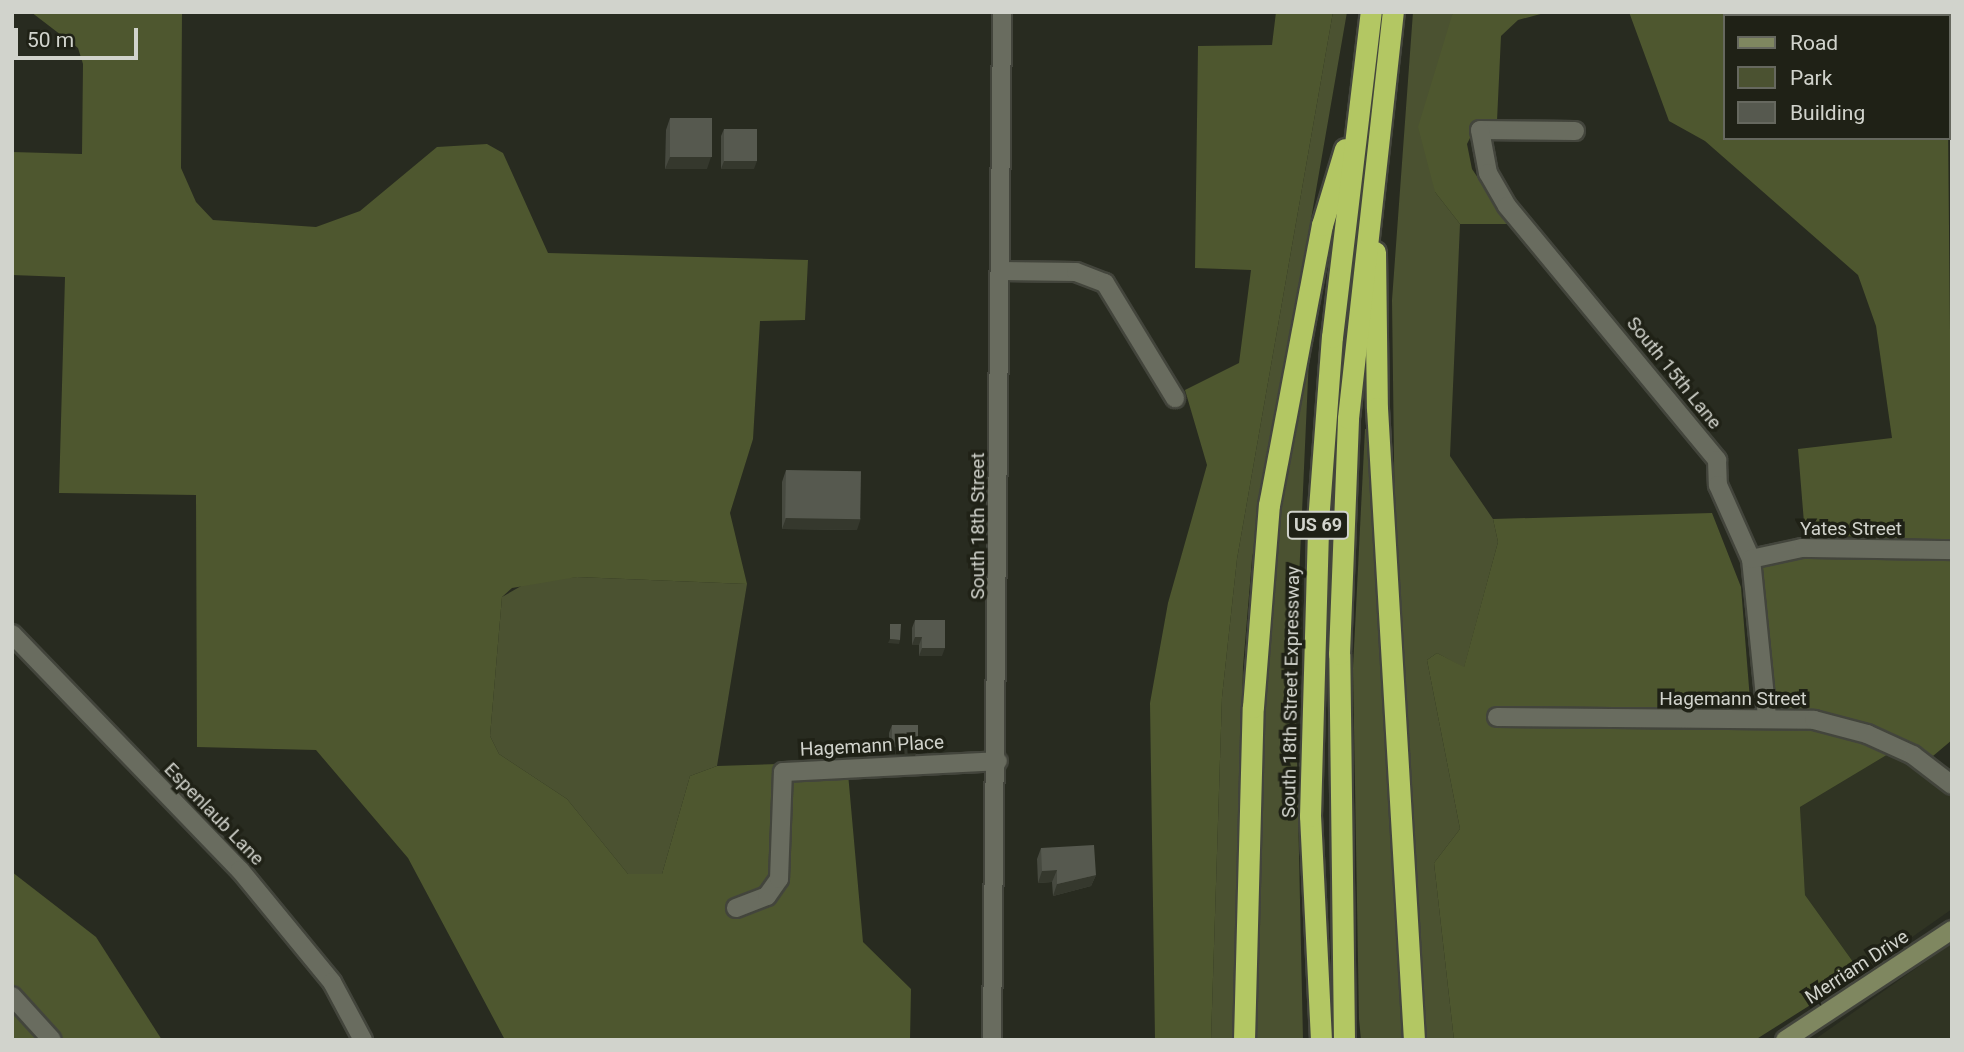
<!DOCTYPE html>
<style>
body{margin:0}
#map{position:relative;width:1964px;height:1052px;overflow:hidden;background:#282b20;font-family:Roboto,sans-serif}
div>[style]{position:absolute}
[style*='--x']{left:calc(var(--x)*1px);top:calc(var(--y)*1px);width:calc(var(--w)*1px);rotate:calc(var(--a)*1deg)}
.built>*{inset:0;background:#303423}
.green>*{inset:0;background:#4b5231}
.forest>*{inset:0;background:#4e572f}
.roads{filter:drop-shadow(2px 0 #43453c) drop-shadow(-2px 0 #43453c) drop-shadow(0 2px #43453c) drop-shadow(0 -2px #43453c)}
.minor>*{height:18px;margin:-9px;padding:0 9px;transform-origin:9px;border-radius:9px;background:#696c5f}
.secondary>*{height:18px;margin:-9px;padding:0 9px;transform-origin:9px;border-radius:9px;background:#7f8760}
.motorway>*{height:21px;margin:-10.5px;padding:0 10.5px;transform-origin:10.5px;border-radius:10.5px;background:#b3c763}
.wall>*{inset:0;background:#474a40}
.shaded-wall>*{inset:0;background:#35382d}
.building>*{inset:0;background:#56594f;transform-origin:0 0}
span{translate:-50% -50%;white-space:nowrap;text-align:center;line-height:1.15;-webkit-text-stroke:7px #1f2116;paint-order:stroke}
.shield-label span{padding:2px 5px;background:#1f2116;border:2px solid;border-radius:5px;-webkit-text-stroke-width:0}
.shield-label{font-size:18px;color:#d1d3cc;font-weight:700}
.street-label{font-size:19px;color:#d1d3cc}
.frame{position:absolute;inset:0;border:14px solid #d1d3cc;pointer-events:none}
.legend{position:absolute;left:1723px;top:14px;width:228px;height:126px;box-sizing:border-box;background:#1f2116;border:2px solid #66685f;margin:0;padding:9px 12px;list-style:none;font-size:21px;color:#d1d3cc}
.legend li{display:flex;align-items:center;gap:14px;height:35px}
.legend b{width:35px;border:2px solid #66685f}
.scale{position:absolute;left:14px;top:28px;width:124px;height:32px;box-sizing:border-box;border:4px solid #d1d3cc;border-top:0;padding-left:9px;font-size:21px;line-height:24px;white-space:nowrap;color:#d1d3cc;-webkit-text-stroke:5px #1f2116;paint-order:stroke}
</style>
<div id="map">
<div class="built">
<i style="clip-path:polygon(1890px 753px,1952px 796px,1952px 909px,1861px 973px,1805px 895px,1800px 807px)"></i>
<i style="clip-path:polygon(1952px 943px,1952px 1040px,1814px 1040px)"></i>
</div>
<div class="green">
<i style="clip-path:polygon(1333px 12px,1347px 12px,1252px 559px,1243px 667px,1234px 1040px,1211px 1040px,1222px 697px,1237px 559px)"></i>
<i style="clip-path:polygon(1413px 12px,1453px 12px,1435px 192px,1460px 224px,1450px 456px,1493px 519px,1498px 542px,1464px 668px,1437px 653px,1427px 660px,1460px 829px,1434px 863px,1454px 1040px,1427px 1040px,1425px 1020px,1395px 535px,1392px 300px)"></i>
<i style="clip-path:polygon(1309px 357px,1295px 668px,1303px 1040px,1253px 1040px,1267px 588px,1303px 358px)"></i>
<i style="clip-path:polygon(1365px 429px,1373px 430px,1407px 1040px,1361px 1040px,1359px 1019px,1353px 668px)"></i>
<i style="clip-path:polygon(577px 577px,747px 584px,717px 766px,690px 776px,662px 874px,628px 874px,567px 799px,499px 754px,490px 736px,502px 597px,530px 581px)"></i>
</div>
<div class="forest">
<i style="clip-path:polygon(31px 12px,182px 12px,181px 168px,196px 202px,213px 220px,316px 227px,360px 211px,437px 147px,487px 144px,503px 153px,548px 253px,808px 260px,805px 320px,760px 321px,753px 439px,730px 513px,747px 584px,577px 577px,512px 588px,502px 597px,490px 736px,499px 754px,567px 799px,628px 874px,662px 874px,690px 776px,717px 766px,847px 762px,863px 942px,911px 989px,910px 1040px,505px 1040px,408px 858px,316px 750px,197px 747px,196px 495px,59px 493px,65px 277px,12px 275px,12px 152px,82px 154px,83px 64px,78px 48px)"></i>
<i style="clip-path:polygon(1276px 12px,1333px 12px,1237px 559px,1222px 697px,1211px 1040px,1155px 1040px,1150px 703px,1168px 603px,1207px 465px,1185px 390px,1239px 363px,1251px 270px,1195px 268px,1198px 46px,1272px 45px)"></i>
<i style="clip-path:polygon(1453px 12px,1548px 12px,1518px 20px,1501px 36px,1497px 121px,1476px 126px,1467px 144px,1472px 169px,1509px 224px,1460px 224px,1435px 192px,1418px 127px)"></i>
<i style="clip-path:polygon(1629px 12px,1952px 12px,1948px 91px,1948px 16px,1724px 16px,1724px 138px,1948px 138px,1948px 123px,1952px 540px,1805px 535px,1798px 449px,1892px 438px,1876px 326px,1858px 275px,1705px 141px,1669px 121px)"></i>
<i style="clip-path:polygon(1712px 513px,1741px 587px,1752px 725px,1809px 726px,1890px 753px,1800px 807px,1805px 895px,1861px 973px,1755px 1040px,1454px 1040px,1434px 863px,1460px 829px,1427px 660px,1437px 653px,1464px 667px,1498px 542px,1493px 519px)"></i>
<i style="clip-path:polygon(1807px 555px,1952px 558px,1952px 740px,1933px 756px,1892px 736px,1771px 704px,1757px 564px)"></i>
<i style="clip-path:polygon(12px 872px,96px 937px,162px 1040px,12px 1040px)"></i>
</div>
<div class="roads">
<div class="minor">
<i style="--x:1948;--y:116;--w:4;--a:0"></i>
<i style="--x:1575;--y:131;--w:95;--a:-179.4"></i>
<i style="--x:1480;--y:130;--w:44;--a:79.5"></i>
<i style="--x:1488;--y:173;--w:38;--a:60"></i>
<i style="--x:1507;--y:206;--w:330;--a:50.4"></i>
<i style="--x:1717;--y:460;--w:25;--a:88"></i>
<i style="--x:1718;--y:485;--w:81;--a:66"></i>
<i style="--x:1751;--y:559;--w:159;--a:84.2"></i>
<i style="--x:1001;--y:271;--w:75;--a:0.8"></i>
<i style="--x:1076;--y:272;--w:31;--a:21"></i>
<i style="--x:1105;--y:283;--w:135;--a:58.7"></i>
<i style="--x:1751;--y:559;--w:52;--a:-12.2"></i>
<i style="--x:1802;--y:548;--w:150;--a:0.8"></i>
<i style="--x:12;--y:634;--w:328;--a:46"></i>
<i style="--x:240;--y:870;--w:145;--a:50.6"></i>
<i style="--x:332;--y:982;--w:66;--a:61.9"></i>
<i style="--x:1497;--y:717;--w:317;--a:0.5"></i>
<i style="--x:1814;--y:720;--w:55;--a:14.8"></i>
<i style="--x:1867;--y:734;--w:51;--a:24.5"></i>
<i style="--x:1913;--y:755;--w:49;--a:37.6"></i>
<i style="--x:736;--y:908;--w:33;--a:-21"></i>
<i style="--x:767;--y:896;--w:21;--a:-55"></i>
<i style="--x:779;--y:879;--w:107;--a:-87.9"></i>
<i style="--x:783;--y:772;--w:215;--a:-2.9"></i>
<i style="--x:12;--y:996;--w:59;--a:47.7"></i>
<i style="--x:992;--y:1040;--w:1028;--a:-89.44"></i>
</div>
<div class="secondary">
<i style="--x:1785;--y:1040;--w:200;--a:-33.4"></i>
</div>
<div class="motorway">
<i style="--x:1375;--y:252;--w:156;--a:89.3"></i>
<i style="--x:1377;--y:408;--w:633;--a:86.65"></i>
<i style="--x:1244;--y:1040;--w:333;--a:-88.5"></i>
<i style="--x:1253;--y:707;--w:203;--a:-85.5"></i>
<i style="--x:1269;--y:505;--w:285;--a:-79.3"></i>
<i style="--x:1322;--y:225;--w:79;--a:-73.2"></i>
<i style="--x:1321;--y:1040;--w:224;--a:-92.8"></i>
<i style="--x:1310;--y:816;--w:294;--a:-88.4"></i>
<i style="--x:1318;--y:522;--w:186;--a:-85.7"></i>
<i style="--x:1332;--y:337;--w:327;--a:-83.2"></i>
<i style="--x:1344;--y:1040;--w:386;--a:-90.7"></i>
<i style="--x:1339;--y:654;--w:236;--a:-87.8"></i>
<i style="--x:1348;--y:418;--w:408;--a:-83.7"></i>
</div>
</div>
<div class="wall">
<i style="clip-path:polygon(670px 118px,707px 169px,665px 169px,666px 130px)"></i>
<i style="clip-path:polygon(724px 129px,754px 169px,721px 169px,721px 136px)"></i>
<i style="clip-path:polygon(786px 470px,857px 530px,782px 529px,782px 482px)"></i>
<i style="clip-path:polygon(915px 620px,942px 656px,919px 656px,919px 645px,912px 645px,912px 628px)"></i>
<i style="clip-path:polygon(892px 725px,915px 756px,889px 755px,889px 733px)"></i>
<i style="clip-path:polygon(1041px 848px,1096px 875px,1091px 886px,1053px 896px,1052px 882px,1038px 883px,1037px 859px)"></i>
</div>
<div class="shaded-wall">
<i style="clip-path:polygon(670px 157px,711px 157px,707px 169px,665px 169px)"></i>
<i style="clip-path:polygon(724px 161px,757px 161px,754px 169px,721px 169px)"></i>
<i style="clip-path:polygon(786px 518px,861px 518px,857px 530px,782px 529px)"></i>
<i style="clip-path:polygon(915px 637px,922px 637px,919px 645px,912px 645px)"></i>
<i style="clip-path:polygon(890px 639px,900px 640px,899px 644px,888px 643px)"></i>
<i style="clip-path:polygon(922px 648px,945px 648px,942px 656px,919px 656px)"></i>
<i style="clip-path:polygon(892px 747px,918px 748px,915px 756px,889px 755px)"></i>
<i style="clip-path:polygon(1057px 870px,1052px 882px,1038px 883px,1042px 871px)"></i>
<i style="clip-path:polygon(1096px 875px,1091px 886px,1053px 896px,1057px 884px)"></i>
</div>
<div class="building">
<i style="left:670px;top:118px;width:42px;height:39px"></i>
<i style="left:724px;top:129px;width:33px;height:32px"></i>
<i style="left:786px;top:470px;width:75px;height:48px;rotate:1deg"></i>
<i style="clip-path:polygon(915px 620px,945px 620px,945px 648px,922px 648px,922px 637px,915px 637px)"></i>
<i style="clip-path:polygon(890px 624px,901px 624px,900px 640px,890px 639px)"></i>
<i style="left:892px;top:725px;width:26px;height:22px"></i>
<i style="clip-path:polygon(1094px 845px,1096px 875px,1057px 884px,1057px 870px,1042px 871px,1041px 848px)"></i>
</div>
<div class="shield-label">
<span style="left:1318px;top:525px">US 69</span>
</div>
<div class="street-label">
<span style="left:1674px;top:373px;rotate:51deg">South 15th Lane</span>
<span style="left:978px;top:526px;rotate:-90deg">South 18th Street</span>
<span style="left:1851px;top:529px">Yates Street</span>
<span style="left:1291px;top:692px;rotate:-89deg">South 18th Street Expressway</span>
<span style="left:1733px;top:699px">Hagemann Street</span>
<span style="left:872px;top:746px;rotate:-3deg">Hagemann Place</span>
<span style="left:214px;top:814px;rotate:46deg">Espenlaub Lane</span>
<span style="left:1857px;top:967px;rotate:-33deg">Merriam Drive</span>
</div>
<div class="frame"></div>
<ul class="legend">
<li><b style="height:9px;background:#7f8760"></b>Road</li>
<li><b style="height:19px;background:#4b5231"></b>Park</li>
<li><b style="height:19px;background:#56594f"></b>Building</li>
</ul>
<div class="scale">50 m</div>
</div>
